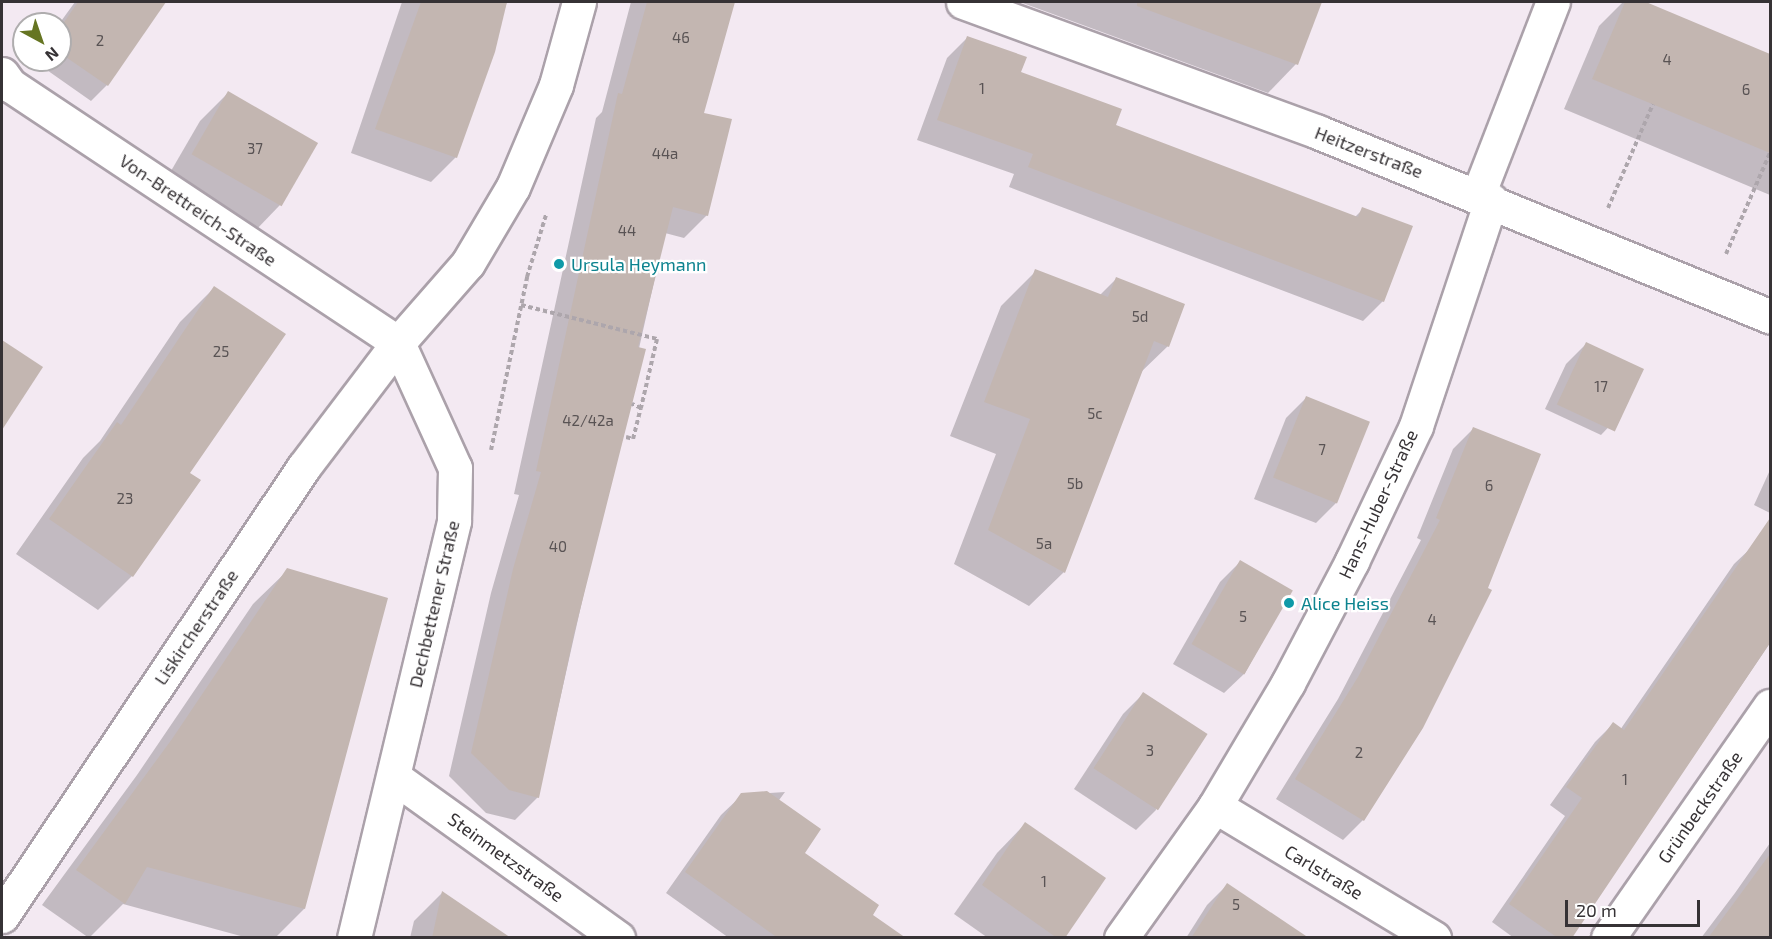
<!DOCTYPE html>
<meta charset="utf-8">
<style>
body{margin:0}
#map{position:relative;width:1772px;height:939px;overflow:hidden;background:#f3e9f2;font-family:"Exo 2",sans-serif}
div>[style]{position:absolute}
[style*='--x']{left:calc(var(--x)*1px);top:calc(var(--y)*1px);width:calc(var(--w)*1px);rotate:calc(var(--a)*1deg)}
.shadow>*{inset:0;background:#0003}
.building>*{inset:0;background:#c3b6b1;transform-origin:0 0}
.path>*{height:4px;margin-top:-2px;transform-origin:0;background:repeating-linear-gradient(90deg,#ada6ac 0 4.5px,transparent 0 7.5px)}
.roads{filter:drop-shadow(2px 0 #aba1aa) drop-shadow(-2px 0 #aba1aa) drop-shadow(0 2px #aba1aa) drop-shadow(0 -2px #aba1aa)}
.minor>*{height:33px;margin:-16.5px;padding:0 16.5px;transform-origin:16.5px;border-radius:16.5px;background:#fff}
.dots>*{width:16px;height:16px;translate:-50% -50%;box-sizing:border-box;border:3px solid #fff;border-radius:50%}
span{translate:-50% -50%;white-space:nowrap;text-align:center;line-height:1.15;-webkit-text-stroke:4.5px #fff;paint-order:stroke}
.number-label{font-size:15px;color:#595354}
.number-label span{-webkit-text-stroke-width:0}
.street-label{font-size:18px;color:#363235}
.culture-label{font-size:18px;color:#0d838f}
.left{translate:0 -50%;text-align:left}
.frame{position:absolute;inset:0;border:3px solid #363235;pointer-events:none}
.north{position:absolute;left:12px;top:12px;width:60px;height:60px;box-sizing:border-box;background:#fff;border:2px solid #afadae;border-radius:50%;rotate:140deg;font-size:16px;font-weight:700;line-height:24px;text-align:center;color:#363235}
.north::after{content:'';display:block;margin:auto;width:21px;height:27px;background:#667522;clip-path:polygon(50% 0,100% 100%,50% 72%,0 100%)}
.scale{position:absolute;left:1565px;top:900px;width:135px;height:27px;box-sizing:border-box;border:3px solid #363235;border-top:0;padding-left:8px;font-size:18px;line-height:21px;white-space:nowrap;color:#363235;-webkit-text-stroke:4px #fff;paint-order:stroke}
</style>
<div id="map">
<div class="shadow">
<i style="clip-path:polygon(75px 2px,143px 2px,157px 11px,107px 85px,91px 101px,34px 61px,60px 60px,59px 24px)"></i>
<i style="clip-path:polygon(402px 2px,507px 2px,456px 157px,431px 182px,351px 153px)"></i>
<i style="clip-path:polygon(631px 2px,733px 2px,702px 114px,707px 215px,684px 238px,665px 233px,538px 797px,515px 820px,486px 813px,449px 776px,491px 593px,519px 495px,514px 494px,596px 118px,602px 112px)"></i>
<i style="clip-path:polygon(1020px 2px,1320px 2px,1296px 64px,1268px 93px)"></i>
<i style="clip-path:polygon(1623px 2px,1642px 2px,1770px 56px,1770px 195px,1564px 109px,1599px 26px)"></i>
<i style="clip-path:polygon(967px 38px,1020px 73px,1114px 126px,1355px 217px,1363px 209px,1383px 301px,1363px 321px,1009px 187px,1014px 174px,917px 140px,947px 58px)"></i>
<i style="clip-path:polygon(228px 93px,316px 144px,280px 205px,252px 234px,164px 183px,200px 121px)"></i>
<i style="clip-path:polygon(1036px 271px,1100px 295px,1116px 279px,1168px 346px,1139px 374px,1064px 572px,1029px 606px,954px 564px,996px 454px,950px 436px,1001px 306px)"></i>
<i style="clip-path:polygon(214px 288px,188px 473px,132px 576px,98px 610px,16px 554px,83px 458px,100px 441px,180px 322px)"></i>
<i style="clip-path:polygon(2px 342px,41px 367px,2px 427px)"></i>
<i style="clip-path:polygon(1586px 344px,1621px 414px,1601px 435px,1545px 409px,1566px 364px)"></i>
<i style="clip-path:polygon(1306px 398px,1368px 423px,1336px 503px,1316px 523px,1254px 499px,1286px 418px)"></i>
<i style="clip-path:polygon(1473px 429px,1363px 820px,1343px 840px,1276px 799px,1338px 699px,1421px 540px,1417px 538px,1453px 449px)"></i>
<i style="clip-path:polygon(1770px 470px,1770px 513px,1754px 505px)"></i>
<i style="clip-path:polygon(1752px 547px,1770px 559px,1770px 643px,1570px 938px,1514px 938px,1492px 922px,1565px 816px,1550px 805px,1595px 742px,1613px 724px,1620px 730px,1734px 564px)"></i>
<i style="clip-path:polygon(1240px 562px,1291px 591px,1245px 673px,1224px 693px,1173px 664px,1220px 582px)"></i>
<i style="clip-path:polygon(288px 570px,304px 909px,275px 938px,248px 938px,123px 904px,89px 938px,42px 905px,137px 775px,253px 604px)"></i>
<i style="clip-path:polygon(1143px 694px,1156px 810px,1136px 830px,1074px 789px,1123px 714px)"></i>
<i style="clip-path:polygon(785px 792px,771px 811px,803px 853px,871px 915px,875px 938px,729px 938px,666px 893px,721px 815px,742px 795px)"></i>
<i style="clip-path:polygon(1025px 824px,1063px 938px,988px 938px,954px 914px,997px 853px)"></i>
<i style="clip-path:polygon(1770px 843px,1770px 938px,1701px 938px,1735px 893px)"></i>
<i style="clip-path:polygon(1227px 885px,1284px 938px,1186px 938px,1207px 905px)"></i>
<i style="clip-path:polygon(442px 893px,508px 938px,410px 938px,414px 921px)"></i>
</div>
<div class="building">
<i style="clip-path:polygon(78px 2px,166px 2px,108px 86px,60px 53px,60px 28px)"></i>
<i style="clip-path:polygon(421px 2px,507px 2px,495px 52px,457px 158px,375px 129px)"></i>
<i style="clip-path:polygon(647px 2px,735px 2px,704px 113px,732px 119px,708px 216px,673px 207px,638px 347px,646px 349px,574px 634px,539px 798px,509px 790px,471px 753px,513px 569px,541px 472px,536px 471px,618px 93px,622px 94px)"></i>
<i style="clip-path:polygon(1137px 2px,1322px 2px,1298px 65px,1137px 6px)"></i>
<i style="clip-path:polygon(1625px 2px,1646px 2px,1770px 54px,1770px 153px,1592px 79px)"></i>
<i style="clip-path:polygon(967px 36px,1027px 57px,1021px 72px,1122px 109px,1116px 125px,1358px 217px,1362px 207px,1413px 226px,1384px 302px,1028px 167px,1033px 154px,937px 120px)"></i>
<i style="left:228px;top:91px;width:104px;height:73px;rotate:30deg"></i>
<i style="clip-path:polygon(1035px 269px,1108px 297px,1116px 277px,1185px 304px,1169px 347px,1154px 341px,1065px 573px,988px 530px,1030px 419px,984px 402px)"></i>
<i style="clip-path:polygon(214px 286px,286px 334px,190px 473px,201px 480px,133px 577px,49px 519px,117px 422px,121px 425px)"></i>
<i style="clip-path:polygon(2px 340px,43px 367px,2px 430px)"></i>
<i style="left:1586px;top:342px;width:64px;height:69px;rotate:25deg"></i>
<i style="left:1306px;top:396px;width:69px;height:88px;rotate:22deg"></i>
<i style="clip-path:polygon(1473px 427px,1541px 454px,1488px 588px,1492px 590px,1423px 728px,1364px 821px,1295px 779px,1358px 677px,1440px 520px,1436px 518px)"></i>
<i style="clip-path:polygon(1770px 518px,1770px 643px,1572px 938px,1558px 938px,1509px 904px,1582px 798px,1566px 787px,1613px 722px,1624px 730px)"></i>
<i style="left:1240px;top:560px;width:61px;height:97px;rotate:30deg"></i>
<i style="clip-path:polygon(287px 568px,388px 598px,305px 909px,147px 867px,125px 904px,76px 870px,172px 739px)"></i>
<i style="left:1143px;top:692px;width:77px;height:91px;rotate:33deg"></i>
<i style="clip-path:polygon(767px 791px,821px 829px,805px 853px,879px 905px,873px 915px,906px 938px,778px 938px,685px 872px,741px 793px)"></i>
<i style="clip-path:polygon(1025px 822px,1106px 878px,1065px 938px,1057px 938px,982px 885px)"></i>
<i style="clip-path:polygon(1770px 854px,1770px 938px,1708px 938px)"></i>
<i style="clip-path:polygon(1227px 883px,1309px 938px,1191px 938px)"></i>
<i style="clip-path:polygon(442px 891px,511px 938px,432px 938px)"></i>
</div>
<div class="path">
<i style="--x:1608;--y:208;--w:113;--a:-66.6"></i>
<i style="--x:1726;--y:254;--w:110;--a:-66.5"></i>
<i style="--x:521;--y:305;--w:140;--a:14"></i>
<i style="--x:657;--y:339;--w:71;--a:103.1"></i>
<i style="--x:641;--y:408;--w:10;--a:-156"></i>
<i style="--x:626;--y:437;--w:7;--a:16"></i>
<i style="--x:633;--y:439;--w:32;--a:-76"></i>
<i style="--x:491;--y:450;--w:177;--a:-78.2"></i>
<i style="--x:527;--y:277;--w:65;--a:-73"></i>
</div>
<div class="roads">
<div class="minor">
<i style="--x:963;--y:2;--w:378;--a:20.1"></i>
<i style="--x:1318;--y:132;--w:488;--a:22.2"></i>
<i style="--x:2;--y:74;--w:14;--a:54"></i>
<i style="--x:10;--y:85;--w:466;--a:33.6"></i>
<i style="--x:1478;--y:195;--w:207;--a:-68.8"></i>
<i style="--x:394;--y:777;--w:276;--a:35.7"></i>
<i style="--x:1215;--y:806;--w:256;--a:31.1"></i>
<i style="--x:2;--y:916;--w:540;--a:-56.1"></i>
<i style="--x:303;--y:468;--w:157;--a:-52.8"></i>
<i style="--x:398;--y:343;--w:106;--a:-48.8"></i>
<i style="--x:468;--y:263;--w:88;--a:-59.4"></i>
<i style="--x:513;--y:187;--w:111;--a:-67.1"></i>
<i style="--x:556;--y:85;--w:86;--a:-74.5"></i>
<i style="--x:354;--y:938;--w:429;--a:-76.5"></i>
<i style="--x:454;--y:521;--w:53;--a:-88.9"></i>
<i style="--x:455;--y:468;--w:137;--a:-114.5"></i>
<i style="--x:1121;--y:938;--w:162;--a:-54.5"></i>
<i style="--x:1215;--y:806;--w:143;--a:-59.3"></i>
<i style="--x:1288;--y:683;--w:138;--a:-62.3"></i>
<i style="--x:1352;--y:561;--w:149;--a:-64.6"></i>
<i style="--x:1416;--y:426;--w:238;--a:-71.6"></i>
<i style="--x:1608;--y:938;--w:283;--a:-55.1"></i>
</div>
</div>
<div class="dots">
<i style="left:559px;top:264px;background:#0f9aa8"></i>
<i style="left:1289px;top:603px;background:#0f9aa8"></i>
</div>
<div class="number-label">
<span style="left:681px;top:38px">46</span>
<span style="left:100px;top:41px">2</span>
<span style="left:1667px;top:60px">4</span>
<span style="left:982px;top:89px">1</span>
<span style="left:1746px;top:90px">6</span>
<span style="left:255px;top:149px">37</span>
<span style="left:665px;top:154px">44a</span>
<span style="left:627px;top:231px">44</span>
<span style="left:1140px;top:317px">5d</span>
<span style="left:221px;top:352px">25</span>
<span style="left:1601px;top:387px">17</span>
<span style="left:1095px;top:414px">5c</span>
<span style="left:588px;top:421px">42/42a</span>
<span style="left:1322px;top:450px">7</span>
<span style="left:1075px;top:484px">5b</span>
<span style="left:1489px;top:486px">6</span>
<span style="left:125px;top:499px">23</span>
<span style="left:1044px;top:544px">5a</span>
<span style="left:558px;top:547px">40</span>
<span style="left:1243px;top:617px">5</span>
<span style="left:1432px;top:620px">4</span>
<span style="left:1150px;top:751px">3</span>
<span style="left:1359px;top:753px">2</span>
<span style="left:1625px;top:780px">1</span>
<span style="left:1044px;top:882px">1</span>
<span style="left:1236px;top:905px">5</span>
</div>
<div class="street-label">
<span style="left:1369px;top:152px;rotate:21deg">Heitzerstraße</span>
<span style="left:198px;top:210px;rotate:34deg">Von-Brettreich-Straße</span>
<span style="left:1378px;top:504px;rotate:-65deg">Hans-Huber-Straße</span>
<span style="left:434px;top:604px;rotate:-77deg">Dechbettener Straße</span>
<span style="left:196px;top:627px;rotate:-56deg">Liskircherstraße</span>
<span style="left:1700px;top:807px;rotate:-55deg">Grünbeckstraße</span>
<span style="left:506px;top:857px;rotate:36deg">Steinmetzstraße</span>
<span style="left:1324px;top:872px;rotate:31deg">Carlstraße</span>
</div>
<div class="culture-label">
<span class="left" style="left:571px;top:264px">Ursula Heymann</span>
<span class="left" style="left:1301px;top:603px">Alice Heiss</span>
</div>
<div class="frame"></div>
<div class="north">N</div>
<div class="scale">20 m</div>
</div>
